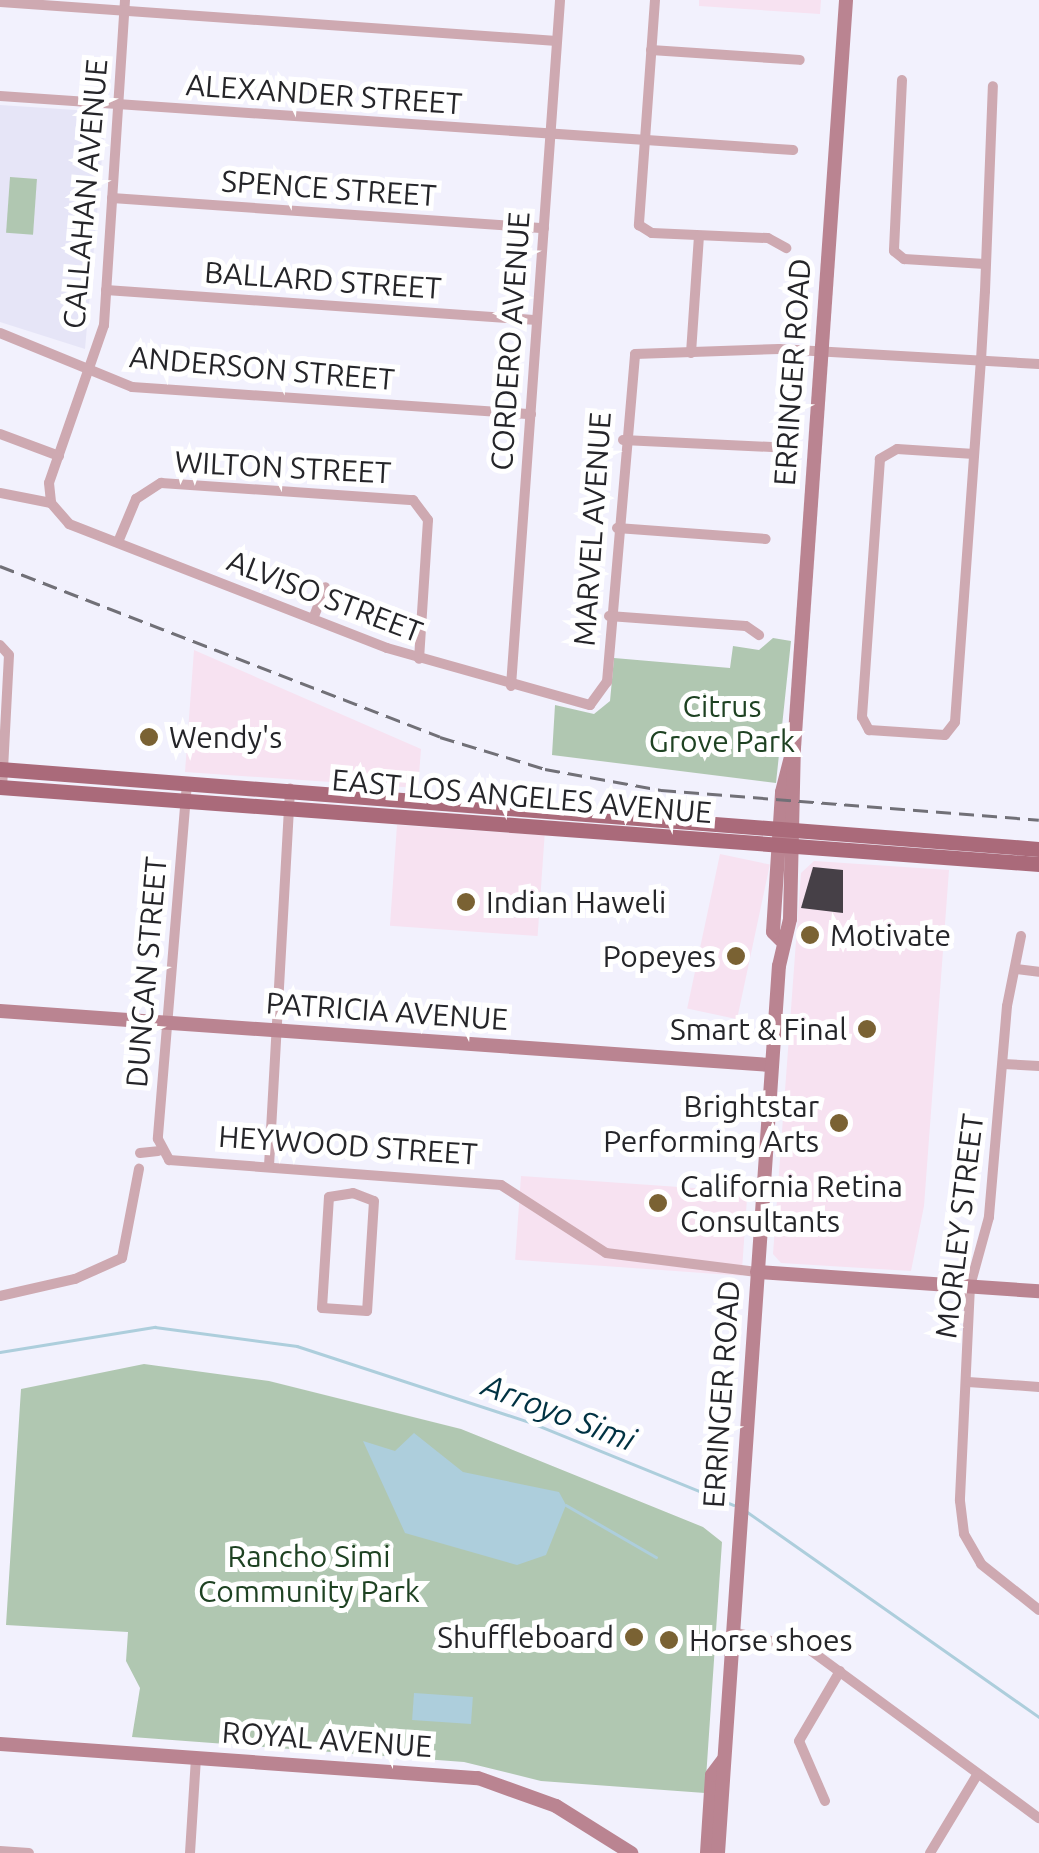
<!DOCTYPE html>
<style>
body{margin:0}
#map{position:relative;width:1039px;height:1853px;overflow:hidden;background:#f2f1fd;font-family:Ubuntu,sans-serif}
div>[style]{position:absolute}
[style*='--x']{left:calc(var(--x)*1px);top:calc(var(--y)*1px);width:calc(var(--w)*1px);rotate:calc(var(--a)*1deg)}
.commercial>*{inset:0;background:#f7e2f1;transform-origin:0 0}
.built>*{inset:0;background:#e6e5f7}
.green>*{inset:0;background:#b0c7b1;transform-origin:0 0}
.water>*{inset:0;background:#adcedc;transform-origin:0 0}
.stream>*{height:2.5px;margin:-1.25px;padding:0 1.25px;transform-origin:1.25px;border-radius:1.25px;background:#adcedc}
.building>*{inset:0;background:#464047}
.street>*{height:10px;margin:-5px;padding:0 5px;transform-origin:5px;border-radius:5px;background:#cea9b1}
.secondary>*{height:14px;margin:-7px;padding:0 7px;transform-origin:7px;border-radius:7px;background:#ba8491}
.primary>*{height:15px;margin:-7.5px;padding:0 7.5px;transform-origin:7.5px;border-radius:7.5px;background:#aa6a7a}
.rail>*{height:2.5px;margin-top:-1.25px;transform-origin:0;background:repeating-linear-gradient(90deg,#717077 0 15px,transparent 0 23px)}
.dots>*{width:28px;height:28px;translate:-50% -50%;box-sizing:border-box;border:5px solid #fff;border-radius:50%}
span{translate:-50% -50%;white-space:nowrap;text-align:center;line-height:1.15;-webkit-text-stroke:10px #fff;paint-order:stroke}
.street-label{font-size:30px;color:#252529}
.park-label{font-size:30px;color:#1e4222}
.poi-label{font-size:30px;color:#252529}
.left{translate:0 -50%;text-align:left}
.right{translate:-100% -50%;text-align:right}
.water-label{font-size:32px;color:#003242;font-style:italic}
</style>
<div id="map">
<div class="commercial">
<i style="clip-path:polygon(699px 0,821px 0,820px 14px,699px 6px)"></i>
<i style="clip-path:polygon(194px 650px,421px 749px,418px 788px,185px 772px)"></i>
<i style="left:397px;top:825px;width:148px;height:101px;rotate:4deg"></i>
<i style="left:720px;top:854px;width:51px;height:158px;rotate:12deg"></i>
<i style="clip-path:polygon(814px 861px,949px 870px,924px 1206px,911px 1271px,781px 1263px,773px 1254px,801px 873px)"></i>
<i style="left:521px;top:1176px;width:227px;height:84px;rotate:4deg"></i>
</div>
<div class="built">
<i style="clip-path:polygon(0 105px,106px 112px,85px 349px,0 322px)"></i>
</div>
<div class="green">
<i style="left:10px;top:177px;width:27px;height:56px;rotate:4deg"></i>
<i style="clip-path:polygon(773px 638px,791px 641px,776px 783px,552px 755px,555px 705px,594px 714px,610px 701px,614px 658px,730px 668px,733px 646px,759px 650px)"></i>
<i style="clip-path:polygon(144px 1364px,269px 1381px,461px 1429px,703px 1527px,722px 1542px,705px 1793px,541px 1781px,464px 1762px,132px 1737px,140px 1688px,126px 1661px,128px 1632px,6px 1625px,21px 1389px)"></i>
</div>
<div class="water">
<i style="clip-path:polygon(414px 1433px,463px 1472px,559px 1492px,566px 1505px,546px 1555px,517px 1565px,405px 1533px,363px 1441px,395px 1451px)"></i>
<i style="left:414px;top:1693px;width:59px;height:27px;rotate:4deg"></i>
</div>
<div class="stream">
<i style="--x:0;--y:1352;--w:157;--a:-9.2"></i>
<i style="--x:155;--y:1327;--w:143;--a:7.6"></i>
<i style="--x:297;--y:1346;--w:242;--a:18.1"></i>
<i style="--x:527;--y:1421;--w:223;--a:22.1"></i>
<i style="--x:566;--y:1505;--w:104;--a:30"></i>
<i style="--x:746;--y:1511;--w:358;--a:35.1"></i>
</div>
<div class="building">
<i style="clip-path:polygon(813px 867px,843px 870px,843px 913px,801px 908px)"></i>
</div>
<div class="street">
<i style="--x:125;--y:0;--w:326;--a:93.7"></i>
<i style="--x:104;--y:325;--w:167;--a:109.2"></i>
<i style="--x:49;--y:483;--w:20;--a:84"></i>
<i style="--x:51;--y:503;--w:28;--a:49"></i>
<i style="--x:69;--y:524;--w:341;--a:21.3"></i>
<i style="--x:387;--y:648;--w:211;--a:15.7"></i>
<i style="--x:590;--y:705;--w:29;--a:-54"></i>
<i style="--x:607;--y:682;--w:329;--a:-85.1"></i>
<i style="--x:635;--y:354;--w:144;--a:-2"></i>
<i style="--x:779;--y:349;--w:260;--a:3.3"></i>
<i style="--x:655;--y:0;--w:226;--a:94.1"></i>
<i style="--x:639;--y:225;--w:15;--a:32"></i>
<i style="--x:652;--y:233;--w:116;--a:2.5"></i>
<i style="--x:768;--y:238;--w:21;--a:29"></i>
<i style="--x:0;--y:2;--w:558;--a:4.01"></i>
<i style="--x:651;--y:50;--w:149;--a:3.8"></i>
<i style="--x:902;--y:80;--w:171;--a:92.7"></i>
<i style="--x:894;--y:251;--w:13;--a:39"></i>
<i style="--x:904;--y:259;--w:81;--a:3.5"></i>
<i style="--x:0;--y:96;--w:795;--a:3.9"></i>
<i style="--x:112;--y:198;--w:433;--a:4"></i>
<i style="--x:106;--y:290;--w:432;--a:4"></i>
<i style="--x:0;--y:333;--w:143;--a:22.2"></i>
<i style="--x:132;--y:387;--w:400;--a:3.9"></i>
<i style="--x:691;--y:353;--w:117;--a:-86.1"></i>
<i style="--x:0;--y:434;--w:63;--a:20.4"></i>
<i style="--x:623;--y:440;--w:149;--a:2.7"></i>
<i style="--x:974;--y:454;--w:77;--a:-176.3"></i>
<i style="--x:897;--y:449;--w:20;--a:150"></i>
<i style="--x:880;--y:459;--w:259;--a:94"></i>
<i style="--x:862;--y:717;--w:15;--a:62"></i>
<i style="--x:869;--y:730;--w:76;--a:3.8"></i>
<i style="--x:945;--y:735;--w:16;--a:-52"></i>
<i style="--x:955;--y:722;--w:363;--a:-85.9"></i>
<i style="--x:981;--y:360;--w:69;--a:-86.7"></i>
<i style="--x:985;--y:291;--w:205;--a:-87.8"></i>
<i style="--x:0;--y:493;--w:52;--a:11.1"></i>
<i style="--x:617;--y:528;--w:149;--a:4.2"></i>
<i style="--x:118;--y:542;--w:47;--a:-67.3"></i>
<i style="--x:136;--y:499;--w:30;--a:-33"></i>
<i style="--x:161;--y:483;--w:253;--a:3.9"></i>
<i style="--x:413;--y:500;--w:25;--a:53"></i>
<i style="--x:428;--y:520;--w:139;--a:93.7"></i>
<i style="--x:609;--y:616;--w:137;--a:4.2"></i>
<i style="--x:746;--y:626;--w:16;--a:35"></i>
<i style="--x:313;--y:619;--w:34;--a:-69"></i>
<i style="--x:0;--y:645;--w:13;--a:48"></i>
<i style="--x:9;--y:655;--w:132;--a:93"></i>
<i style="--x:511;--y:686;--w:688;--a:-85.91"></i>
<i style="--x:187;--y:783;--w:357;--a:94.7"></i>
<i style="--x:158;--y:1139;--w:24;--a:62"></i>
<i style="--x:169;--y:1160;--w:333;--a:4.3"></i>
<i style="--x:501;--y:1185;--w:125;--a:32.9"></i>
<i style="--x:606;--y:1253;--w:152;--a:7.2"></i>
<i style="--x:1021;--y:936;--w:71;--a:101.3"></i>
<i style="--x:1007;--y:1006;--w:212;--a:94.9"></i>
<i style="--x:989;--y:1217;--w:72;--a:105.4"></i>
<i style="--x:970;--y:1286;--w:215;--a:92.7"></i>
<i style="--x:960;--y:1501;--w:33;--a:83"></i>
<i style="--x:964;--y:1534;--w:34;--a:60"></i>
<i style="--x:981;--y:1564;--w:74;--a:38.4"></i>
<i style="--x:1016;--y:969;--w:23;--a:7"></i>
<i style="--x:1003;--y:1064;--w:36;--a:3"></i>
<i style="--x:140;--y:1153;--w:18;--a:-6"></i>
<i style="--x:269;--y:1166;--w:378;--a:-86.8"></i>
<i style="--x:353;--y:1193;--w:22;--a:21"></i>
<i style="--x:374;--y:1201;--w:110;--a:93.6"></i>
<i style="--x:367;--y:1311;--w:45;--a:-176.2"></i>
<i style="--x:322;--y:1308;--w:111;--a:-86.4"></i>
<i style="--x:329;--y:1197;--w:24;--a:-9"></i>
<i style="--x:0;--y:1296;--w:77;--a:-12.8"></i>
<i style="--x:75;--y:1279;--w:51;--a:-24.1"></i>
<i style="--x:122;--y:1258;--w:91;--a:-79.2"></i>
<i style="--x:968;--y:1382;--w:71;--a:4"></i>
<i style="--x:733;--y:1632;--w:79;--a:13.2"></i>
<i style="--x:810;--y:1650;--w:284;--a:36.3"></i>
<i style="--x:825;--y:1801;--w:65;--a:-113.4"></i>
<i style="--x:799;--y:1741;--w:81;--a:-59.6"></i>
<i style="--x:0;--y:1851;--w:29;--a:4"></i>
<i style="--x:190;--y:1853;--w:96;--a:-86.4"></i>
<i style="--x:930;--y:1853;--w:91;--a:-58.9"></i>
</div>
<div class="secondary">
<i style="--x:781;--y:940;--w:11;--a:-135"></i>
<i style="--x:773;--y:932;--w:140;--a:-86.3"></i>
<i style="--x:782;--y:792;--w:44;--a:-75.7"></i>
<i style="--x:0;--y:1011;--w:773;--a:4.01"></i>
<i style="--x:757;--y:1272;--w:283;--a:3.9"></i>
<i style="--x:0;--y:1744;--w:479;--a:4.1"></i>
<i style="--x:478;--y:1778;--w:83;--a:19.7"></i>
<i style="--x:556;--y:1806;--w:89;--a:32.1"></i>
<i style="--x:707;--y:1853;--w:78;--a:-86.3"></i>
<i style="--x:712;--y:1775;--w:20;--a:-53"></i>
<i style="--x:718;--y:1853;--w:889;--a:-86.07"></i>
<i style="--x:779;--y:966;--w:48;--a:-76.8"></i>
<i style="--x:790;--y:919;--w:171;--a:-88.7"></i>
<i style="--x:794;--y:748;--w:750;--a:-86.02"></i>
</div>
<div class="primary">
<i style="--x:0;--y:769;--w:1042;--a:4.4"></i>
<i style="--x:0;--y:787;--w:1042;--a:4.24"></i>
</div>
<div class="rail">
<i style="--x:0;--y:566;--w:472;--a:21.2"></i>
<i style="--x:440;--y:737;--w:110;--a:16.9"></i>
<i style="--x:545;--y:769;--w:118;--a:10.3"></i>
<i style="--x:661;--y:790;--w:379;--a:4.5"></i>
</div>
<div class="dots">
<i style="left:149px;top:737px;background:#7a6233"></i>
<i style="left:466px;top:902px;background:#7a6233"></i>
<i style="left:810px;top:935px;background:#7a6233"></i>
<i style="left:736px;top:956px;background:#7a6233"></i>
<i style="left:867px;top:1029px;background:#7a6233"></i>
<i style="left:839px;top:1123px;background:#7a6233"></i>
<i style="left:658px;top:1203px;background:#7a6233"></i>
<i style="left:634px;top:1637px;background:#7a6233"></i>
<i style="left:669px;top:1640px;background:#7a6233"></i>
</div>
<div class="street-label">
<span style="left:324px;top:94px;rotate:4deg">ALEXANDER STREET</span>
<span style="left:329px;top:188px;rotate:4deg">SPENCE STREET</span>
<span style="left:85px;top:194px;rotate:-85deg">CALLAHAN AVENUE</span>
<span style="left:323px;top:280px;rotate:4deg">BALLARD STREET</span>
<span style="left:510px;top:341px;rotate:-86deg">CORDERO AVENUE</span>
<span style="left:262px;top:368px;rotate:5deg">ANDERSON STREET</span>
<span style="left:792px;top:372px;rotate:-86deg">ERRINGER ROAD</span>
<span style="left:283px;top:467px;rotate:3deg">WILTON STREET</span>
<span style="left:592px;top:529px;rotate:-86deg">MARVEL AVENUE</span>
<span style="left:325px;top:596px;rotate:21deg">ALVISO STREET</span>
<span style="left:522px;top:796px;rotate:5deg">EAST LOS ANGELES AVENUE</span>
<span style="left:146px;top:972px;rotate:-85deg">DUNCAN STREET</span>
<span style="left:387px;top:1011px;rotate:4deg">PATRICIA AVENUE</span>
<span style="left:348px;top:1145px;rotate:4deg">HEYWOOD STREET</span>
<span style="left:959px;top:1226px;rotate:-83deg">MORLEY STREET</span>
<span style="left:721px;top:1394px;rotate:-86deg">ERRINGER ROAD</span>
<span style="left:327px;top:1739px;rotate:4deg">ROYAL AVENUE</span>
</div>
<div class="park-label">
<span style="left:722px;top:723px">Citrus<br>Grove Park</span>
<span style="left:309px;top:1573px">Rancho Simi<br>Community Park</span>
</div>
<div class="poi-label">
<span class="left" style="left:169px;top:737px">Wendy's</span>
<span class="left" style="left:486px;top:902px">Indian Haweli</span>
<span class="left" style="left:830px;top:935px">Motivate</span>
<span class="right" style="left:716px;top:956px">Popeyes</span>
<span class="right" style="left:847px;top:1029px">Smart &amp; Final</span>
<span class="right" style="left:819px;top:1123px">Brightstar<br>Performing Arts</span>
<span class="left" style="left:680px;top:1203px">California Retina<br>Consultants</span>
<span class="right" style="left:614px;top:1637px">Shuffleboard</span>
<span class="left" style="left:689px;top:1640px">Horse shoes</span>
</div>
<div class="water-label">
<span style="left:559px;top:1412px;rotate:21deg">Arroyo Simi</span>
</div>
</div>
